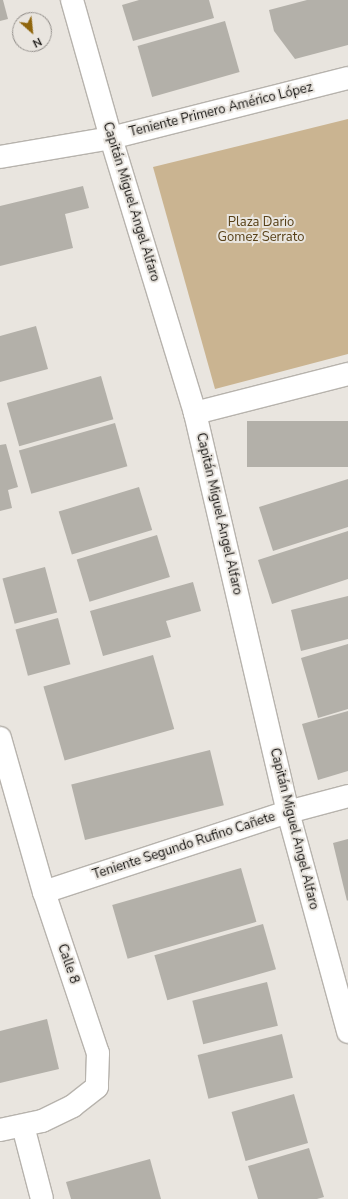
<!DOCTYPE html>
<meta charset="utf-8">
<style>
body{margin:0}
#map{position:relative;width:348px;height:1199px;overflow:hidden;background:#e9e5df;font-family:"Nunito Sans",sans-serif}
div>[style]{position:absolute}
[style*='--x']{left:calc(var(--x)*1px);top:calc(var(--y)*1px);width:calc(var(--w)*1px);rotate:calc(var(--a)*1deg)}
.green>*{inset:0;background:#cab491}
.building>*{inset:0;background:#b3b0a9;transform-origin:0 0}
.roads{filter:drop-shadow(1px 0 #b7b3ad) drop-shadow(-1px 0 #b7b3ad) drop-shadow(0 1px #b7b3ad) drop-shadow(0 -1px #b7b3ad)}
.minor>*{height:22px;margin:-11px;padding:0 11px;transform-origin:11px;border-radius:11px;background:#fff}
span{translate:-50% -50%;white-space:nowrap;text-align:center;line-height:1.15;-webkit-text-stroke:4px #e9e5df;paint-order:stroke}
.street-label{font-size:13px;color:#110f0d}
.park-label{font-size:13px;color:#574017}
.north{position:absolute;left:12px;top:12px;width:40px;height:40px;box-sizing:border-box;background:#e9e5df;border:1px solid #938f8b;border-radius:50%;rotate:153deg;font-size:11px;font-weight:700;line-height:16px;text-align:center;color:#110f0d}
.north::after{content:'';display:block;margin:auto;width:14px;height:18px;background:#90660d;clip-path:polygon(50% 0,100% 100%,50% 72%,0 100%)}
</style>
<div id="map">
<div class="green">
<i style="clip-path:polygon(348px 119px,348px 354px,215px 389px,153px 167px)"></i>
</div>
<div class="building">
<i style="clip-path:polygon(0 0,3px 0,8px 19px,0 21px)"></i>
<i style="clip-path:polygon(139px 0,209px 0,214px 18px,133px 41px,122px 5px)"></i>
<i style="clip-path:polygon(307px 0,348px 0,348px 45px,295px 59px,274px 31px,269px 10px)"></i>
<i style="left:225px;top:21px;width:53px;height:91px;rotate:74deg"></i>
<i style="clip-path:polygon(83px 186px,89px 208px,65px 214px,73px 248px,0 266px,0 206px)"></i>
<i style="clip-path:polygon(36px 326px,48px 369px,0 382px,0 336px)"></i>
<i style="left:101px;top:376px;width:45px;height:98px;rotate:74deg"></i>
<i style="left:348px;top:421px;width:46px;height:101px;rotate:90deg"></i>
<i style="left:115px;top:423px;width:45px;height:100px;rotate:74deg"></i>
<i style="clip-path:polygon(6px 444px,18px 487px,8px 490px,12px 508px,0 511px,0 445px)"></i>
<i style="clip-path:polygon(348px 479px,348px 527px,273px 551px,259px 507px)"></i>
<i style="left:139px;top:487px;width:45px;height:84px;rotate:73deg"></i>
<i style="clip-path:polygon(348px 531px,348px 579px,272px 604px,258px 560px)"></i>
<i style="left:157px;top:535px;width:44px;height:84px;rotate:73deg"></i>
<i style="left:45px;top:567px;width:47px;height:44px;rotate:75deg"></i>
<i style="clip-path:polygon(193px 582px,201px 611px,166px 621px,171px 637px,103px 656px,90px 611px)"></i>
<i style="clip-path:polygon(348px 596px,348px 639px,301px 651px,291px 610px)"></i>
<i style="left:58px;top:618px;width:48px;height:44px;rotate:75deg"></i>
<i style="clip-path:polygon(348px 644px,348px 709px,318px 718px,301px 658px)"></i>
<i style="left:153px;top:655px;width:77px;height:114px;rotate:74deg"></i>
<i style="clip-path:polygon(348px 711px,348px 771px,318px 780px,302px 724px)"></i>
<i style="left:210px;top:750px;width:57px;height:143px;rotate:76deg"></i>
<i style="clip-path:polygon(348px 839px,348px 900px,347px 901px,333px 843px)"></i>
<i style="left:241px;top:868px;width:56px;height:134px;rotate:74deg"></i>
<i style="left:263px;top:924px;width:47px;height:113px;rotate:74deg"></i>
<i style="left:267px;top:982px;width:45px;height:77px;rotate:76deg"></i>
<i style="clip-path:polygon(47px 1019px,59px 1069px,0 1083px,0 1031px)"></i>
<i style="left:282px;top:1034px;width:45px;height:87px;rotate:76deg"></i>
<i style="left:294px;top:1094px;width:51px;height:65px;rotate:74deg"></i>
<i style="clip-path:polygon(309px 1148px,324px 1197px,317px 1199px,258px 1199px,248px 1166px)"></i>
<i style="clip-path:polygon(150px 1159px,161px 1199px,71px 1199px,66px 1182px)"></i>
</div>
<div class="roads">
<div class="minor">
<i style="--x:72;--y:0;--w:143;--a:74.2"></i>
<i style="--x:111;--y:138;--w:288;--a:73"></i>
<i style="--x:195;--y:413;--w:410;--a:76.9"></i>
<i style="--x:288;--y:812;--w:228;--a:74.7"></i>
<i style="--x:0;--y:157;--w:113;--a:-9.7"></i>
<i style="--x:111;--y:138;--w:244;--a:-14.2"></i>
<i style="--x:195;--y:413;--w:158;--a:-14.3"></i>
<i style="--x:0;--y:738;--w:160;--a:74.1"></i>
<i style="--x:44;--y:892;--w:170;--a:71.5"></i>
<i style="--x:98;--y:1053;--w:34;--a:92"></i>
<i style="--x:97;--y:1087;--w:31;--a:142"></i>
<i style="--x:73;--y:1106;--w:34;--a:154"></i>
<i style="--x:42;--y:1121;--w:43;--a:167.9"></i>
<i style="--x:44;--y:892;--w:257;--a:-18.2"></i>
<i style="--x:288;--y:812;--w:62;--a:-14.9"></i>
<i style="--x:23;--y:1126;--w:75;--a:75.4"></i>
</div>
</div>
<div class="street-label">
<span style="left:221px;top:110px;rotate:-14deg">Teniente Primero Américo López</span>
<span style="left:131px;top:202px;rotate:73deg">Capitán Miguel Angel Alfaro</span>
<span style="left:219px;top:514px;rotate:77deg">Capitán Miguel Angel Alfaro</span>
<span style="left:294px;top:829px;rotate:76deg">Capitán Miguel Angel Alfaro</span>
<span style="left:184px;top:846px;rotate:-18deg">Teniente Segundo Rufino Cañete</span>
<span style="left:68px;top:964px;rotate:71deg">Calle 8</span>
</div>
<div class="park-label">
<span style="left:261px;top:230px">Plaza Dario<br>Gomez Serrato</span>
</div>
<div class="north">N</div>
</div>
